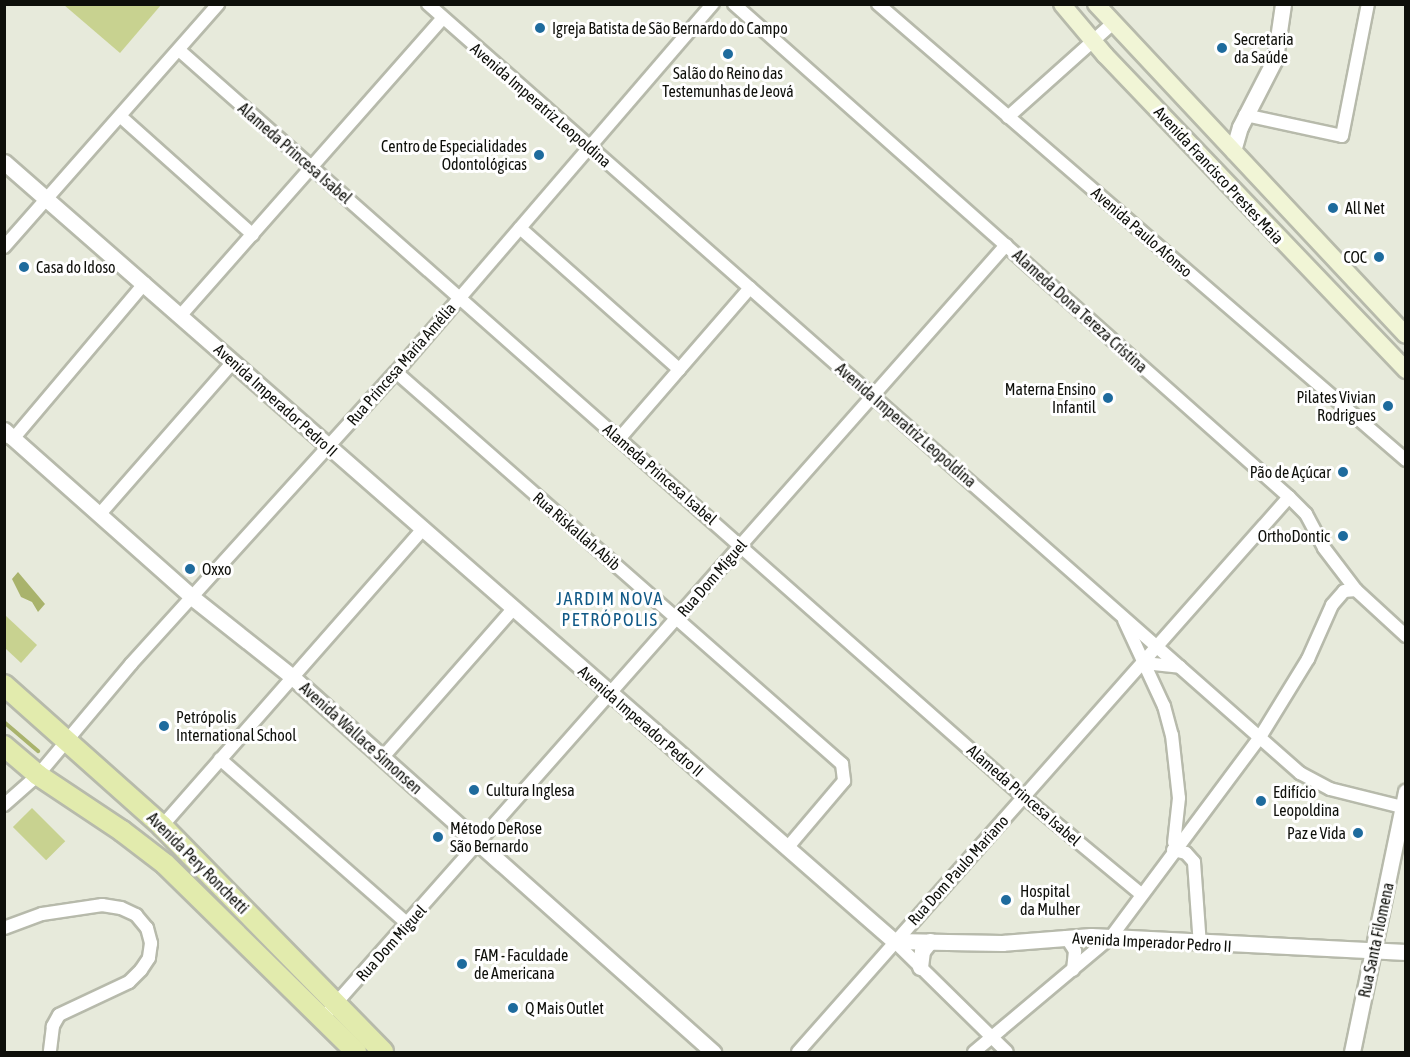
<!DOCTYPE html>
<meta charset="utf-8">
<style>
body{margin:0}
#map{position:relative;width:1410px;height:1057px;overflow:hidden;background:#e7eadb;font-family:"Asap Condensed",sans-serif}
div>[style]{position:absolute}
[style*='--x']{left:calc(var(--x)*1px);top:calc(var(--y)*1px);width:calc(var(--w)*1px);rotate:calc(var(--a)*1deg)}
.green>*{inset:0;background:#c8d290;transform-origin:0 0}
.water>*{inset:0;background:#a9b36c}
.stream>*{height:4px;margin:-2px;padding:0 2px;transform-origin:2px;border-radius:2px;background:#a9b36c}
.roads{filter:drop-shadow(2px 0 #b7baab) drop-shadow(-2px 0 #b7baab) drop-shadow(0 2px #b7baab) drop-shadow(0 -2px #b7baab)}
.minor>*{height:12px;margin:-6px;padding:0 6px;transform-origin:6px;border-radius:6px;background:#fff}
.tertiary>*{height:15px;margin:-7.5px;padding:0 7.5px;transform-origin:7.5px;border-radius:7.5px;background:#fff}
.secondary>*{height:16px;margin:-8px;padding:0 8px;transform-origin:8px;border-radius:8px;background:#f1f5d6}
.primary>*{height:20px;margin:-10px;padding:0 10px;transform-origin:10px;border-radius:10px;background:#e2ebad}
.dots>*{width:16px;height:16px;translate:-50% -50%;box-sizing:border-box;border:3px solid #fff;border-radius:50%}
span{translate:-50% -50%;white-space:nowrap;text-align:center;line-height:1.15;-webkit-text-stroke:6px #fff;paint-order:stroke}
.poi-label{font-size:16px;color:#0e0f0a}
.left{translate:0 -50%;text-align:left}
.right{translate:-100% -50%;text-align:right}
.street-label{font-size:16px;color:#0e0f0a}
.neighbourhood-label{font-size:18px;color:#105986;letter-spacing:1.5px}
.frame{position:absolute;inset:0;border:6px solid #0e0f0a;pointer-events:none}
</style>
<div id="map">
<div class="green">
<i style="clip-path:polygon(64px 5px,161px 4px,161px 5px,120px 53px)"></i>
<i style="clip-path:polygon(5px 615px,37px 645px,21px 663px,5px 648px)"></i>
<i style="left:32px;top:808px;width:47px;height:27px;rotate:45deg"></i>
</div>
<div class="water">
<i style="clip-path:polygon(18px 572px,45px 604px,38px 612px,32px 602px,21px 597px,12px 579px)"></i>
</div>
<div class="stream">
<i style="--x:4;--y:722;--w:45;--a:40.5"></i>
</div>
<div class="roads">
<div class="minor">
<i style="--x:428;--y:4;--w:1163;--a:41.41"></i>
<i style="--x:1300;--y:773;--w:34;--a:28"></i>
<i style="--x:1330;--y:789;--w:78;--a:14"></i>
<i style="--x:734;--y:4;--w:742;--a:41.61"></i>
<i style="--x:1289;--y:497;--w:24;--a:45"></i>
<i style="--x:1306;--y:514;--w:38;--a:62"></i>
<i style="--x:1324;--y:548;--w:53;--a:52.7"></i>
<i style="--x:1356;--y:590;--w:68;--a:42.6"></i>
<i style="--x:878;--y:4;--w:698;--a:40.82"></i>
<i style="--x:179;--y:50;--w:1128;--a:41.48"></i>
<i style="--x:1024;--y:797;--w:153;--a:39.7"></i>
<i style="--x:1245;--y:115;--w:99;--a:12.2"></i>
<i style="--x:1342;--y:136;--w:135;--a:-78.9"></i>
<i style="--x:120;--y:116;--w:178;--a:41.8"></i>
<i style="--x:1008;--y:117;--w:141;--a:-41.8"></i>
<i style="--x:520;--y:228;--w:213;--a:41.6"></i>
<i style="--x:4;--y:247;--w:324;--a:-48.6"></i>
<i style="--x:181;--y:315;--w:396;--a:-48.6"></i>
<i style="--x:396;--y:372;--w:594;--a:41.31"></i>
<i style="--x:842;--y:764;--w:17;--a:83"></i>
<i style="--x:844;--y:781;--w:87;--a:130.3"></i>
<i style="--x:6;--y:436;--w:8;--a:23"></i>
<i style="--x:13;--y:439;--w:204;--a:-49.8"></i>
<i style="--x:619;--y:439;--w:200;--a:-49.1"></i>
<i style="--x:99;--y:515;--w:203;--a:-48.8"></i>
<i style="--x:1124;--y:620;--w:95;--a:65.1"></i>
<i style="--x:1164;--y:706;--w:30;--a:75"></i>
<i style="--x:1172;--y:735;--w:63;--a:83.7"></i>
<i style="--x:1179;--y:798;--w:45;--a:96.3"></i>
<i style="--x:1144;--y:663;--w:36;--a:6"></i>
<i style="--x:383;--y:757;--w:197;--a:-48.7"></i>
<i style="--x:220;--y:759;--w:250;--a:41.3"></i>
<i style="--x:4;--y:805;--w:45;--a:-41.4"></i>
<i style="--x:38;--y:775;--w:145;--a:-50"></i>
<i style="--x:131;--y:664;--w:394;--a:-47.8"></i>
<i style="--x:396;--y:372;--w:486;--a:-49.3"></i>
<i style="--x:162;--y:826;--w:394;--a:-48.7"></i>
<i style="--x:1173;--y:850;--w:13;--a:13"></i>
<i style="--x:1186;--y:853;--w:12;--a:48"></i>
<i style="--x:1194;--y:862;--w:83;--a:85.9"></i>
<i style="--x:4;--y:928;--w:40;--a:-20.2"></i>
<i style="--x:42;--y:914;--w:61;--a:-8.5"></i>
<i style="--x:102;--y:905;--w:19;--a:9"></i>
<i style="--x:121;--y:908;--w:17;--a:25"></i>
<i style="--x:136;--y:915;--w:17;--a:50"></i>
<i style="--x:147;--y:928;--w:16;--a:75"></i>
<i style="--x:151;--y:943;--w:15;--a:98"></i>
<i style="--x:149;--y:958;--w:14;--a:124"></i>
<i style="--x:141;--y:970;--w:17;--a:135"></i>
<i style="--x:129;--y:982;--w:77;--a:154.8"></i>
<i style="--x:59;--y:1015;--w:13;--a:119"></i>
<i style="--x:53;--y:1026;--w:26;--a:97"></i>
<i style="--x:1066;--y:937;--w:17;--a:57"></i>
<i style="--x:1075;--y:951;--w:19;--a:96"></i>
<i style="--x:894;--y:941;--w:158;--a:44.5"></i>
<i style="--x:322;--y:1019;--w:1033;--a:-48.53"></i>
<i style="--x:798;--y:1052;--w:741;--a:-48.5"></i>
<i style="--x:974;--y:1052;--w:179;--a:-40"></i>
<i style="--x:1111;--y:937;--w:249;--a:-53.3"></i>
<i style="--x:1260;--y:737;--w:92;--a:-58.4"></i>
<i style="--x:1308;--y:659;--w:59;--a:-66"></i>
<i style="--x:1332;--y:605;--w:18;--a:-49"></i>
<i style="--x:1344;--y:591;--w:12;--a:-5"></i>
</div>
<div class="tertiary">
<i style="--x:1233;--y:151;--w:25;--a:-74"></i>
<i style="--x:1240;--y:127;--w:76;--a:-62.8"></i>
<i style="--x:1275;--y:59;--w:56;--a:-81.7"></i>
<i style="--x:4;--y:162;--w:1183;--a:41.2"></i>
<i style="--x:894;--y:941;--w:108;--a:1.1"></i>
<i style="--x:1002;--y:943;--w:89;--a:-4.5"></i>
<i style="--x:1091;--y:936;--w:315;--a:2.9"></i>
<i style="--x:4;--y:430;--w:253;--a:41.6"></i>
<i style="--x:193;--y:598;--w:124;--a:38.4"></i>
<i style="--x:290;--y:675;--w:567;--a:41.71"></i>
<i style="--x:920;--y:967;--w:16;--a:-83"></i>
<i style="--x:922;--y:951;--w:13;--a:-51"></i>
<i style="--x:1352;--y:1052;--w:266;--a:-78.3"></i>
</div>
<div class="secondary">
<i style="--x:1062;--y:4;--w:67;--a:49.9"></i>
<i style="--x:1105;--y:55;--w:436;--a:46.3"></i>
<i style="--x:1096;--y:4;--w:453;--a:46.9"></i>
</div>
<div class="primary">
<i style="--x:4;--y:685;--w:212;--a:41.7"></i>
<i style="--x:162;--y:826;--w:316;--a:45.6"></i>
<i style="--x:4;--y:746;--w:45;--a:40.5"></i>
<i style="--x:38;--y:775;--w:101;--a:33.7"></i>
<i style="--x:122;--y:831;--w:54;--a:37.5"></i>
<i style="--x:165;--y:864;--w:268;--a:44.5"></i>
</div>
</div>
<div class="dots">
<i style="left:540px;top:28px;background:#1e6b9d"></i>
<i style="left:1222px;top:48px;background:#1e6b9d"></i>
<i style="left:728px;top:54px;background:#1e6b9d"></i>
<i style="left:539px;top:155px;background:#1e6b9d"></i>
<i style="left:1333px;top:208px;background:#1e6b9d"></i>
<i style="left:1379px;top:257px;background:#1e6b9d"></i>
<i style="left:24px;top:267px;background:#1e6b9d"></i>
<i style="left:1108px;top:398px;background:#1e6b9d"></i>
<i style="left:1388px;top:406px;background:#1e6b9d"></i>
<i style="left:1343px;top:472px;background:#1e6b9d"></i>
<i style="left:1343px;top:536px;background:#1e6b9d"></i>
<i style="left:190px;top:569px;background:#1e6b9d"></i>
<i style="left:164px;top:726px;background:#1e6b9d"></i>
<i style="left:474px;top:790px;background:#1e6b9d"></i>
<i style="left:1261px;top:801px;background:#1e6b9d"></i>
<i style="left:1358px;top:833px;background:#1e6b9d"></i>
<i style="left:438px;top:837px;background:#1e6b9d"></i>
<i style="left:1006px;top:900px;background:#1e6b9d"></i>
<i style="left:462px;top:964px;background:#1e6b9d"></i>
<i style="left:513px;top:1008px;background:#1e6b9d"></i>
</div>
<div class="poi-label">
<span class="left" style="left:552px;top:28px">Igreja Batista de São Bernardo do Campo</span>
<span class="left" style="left:1234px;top:48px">Secretaria<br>da Saúde</span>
<span style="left:728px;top:82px">Salão do Reino das<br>Testemunhas de Jeová</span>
<span class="right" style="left:527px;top:155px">Centro de Especialidades<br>Odontológicas</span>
<span class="left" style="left:1345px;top:208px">All Net</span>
<span class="right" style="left:1367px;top:257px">COC</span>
<span class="left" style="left:36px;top:267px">Casa do Idoso</span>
<span class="right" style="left:1096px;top:398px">Materna Ensino<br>Infantil</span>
<span class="right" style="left:1376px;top:406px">Pilates Vivian<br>Rodrigues</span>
<span class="right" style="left:1331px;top:472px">Pão de Açúcar</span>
<span class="right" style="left:1330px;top:536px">OrthoDontic</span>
<span class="left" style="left:202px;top:569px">Oxxo</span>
<span class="left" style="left:176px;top:726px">Petrópolis<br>International School</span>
<span class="left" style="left:486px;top:790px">Cultura Inglesa</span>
<span class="left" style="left:1273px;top:801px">Edifício<br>Leopoldina</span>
<span class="left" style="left:450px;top:837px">Método DeRose<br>São Bernardo</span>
<span class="right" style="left:1346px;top:833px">Paz e Vida</span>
<span class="left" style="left:1020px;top:900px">Hospital<br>da Mulher</span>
<span class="left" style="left:474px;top:964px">FAM - Faculdade<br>de Americana</span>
<span class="left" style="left:525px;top:1008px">Q Mais Outlet</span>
</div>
<div class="street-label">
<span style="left:541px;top:105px;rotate:41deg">Avenida Imperatriz Leopoldina</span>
<span style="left:295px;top:153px;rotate:41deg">Alameda Princesa Isabel</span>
<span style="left:1219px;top:175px;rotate:47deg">Avenida Francisco Prestes Maia</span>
<span style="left:1142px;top:232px;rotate:41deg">Avenida Paulo Afonso</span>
<span style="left:1080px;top:311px;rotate:42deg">Alameda Dona Tereza Cristina</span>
<span style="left:401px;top:364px;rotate:-49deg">Rua Princesa Maria Amélia</span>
<span style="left:276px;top:400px;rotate:42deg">Avenida Imperador Pedro II</span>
<span style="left:906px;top:425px;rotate:41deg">Avenida Imperatriz Leopoldina</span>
<span style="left:660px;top:474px;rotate:41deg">Alameda Princesa Isabel</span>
<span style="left:577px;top:531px;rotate:41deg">Rua Riskallah Abib</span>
<span style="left:712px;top:578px;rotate:-49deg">Rua Dom Miguel</span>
<span style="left:641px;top:721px;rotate:41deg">Avenida Imperador Pedro II</span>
<span style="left:361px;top:738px;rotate:42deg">Avenida Wallace Simonsen</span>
<span style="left:1024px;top:795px;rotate:41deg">Alameda Princesa Isabel</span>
<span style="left:198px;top:863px;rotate:45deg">Avenida Pery Ronchetti</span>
<span style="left:958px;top:870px;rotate:-48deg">Rua Dom Paulo Mariano</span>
<span style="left:1376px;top:940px;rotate:-78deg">Rua Santa Filomena</span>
<span style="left:1152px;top:942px;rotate:3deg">Avenida Imperador Pedro II</span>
<span style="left:391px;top:943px;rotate:-48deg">Rua Dom Miguel</span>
</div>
<div class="neighbourhood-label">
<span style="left:610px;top:610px">JARDIM NOVA<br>PETRÓPOLIS</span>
</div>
<div class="frame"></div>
</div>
